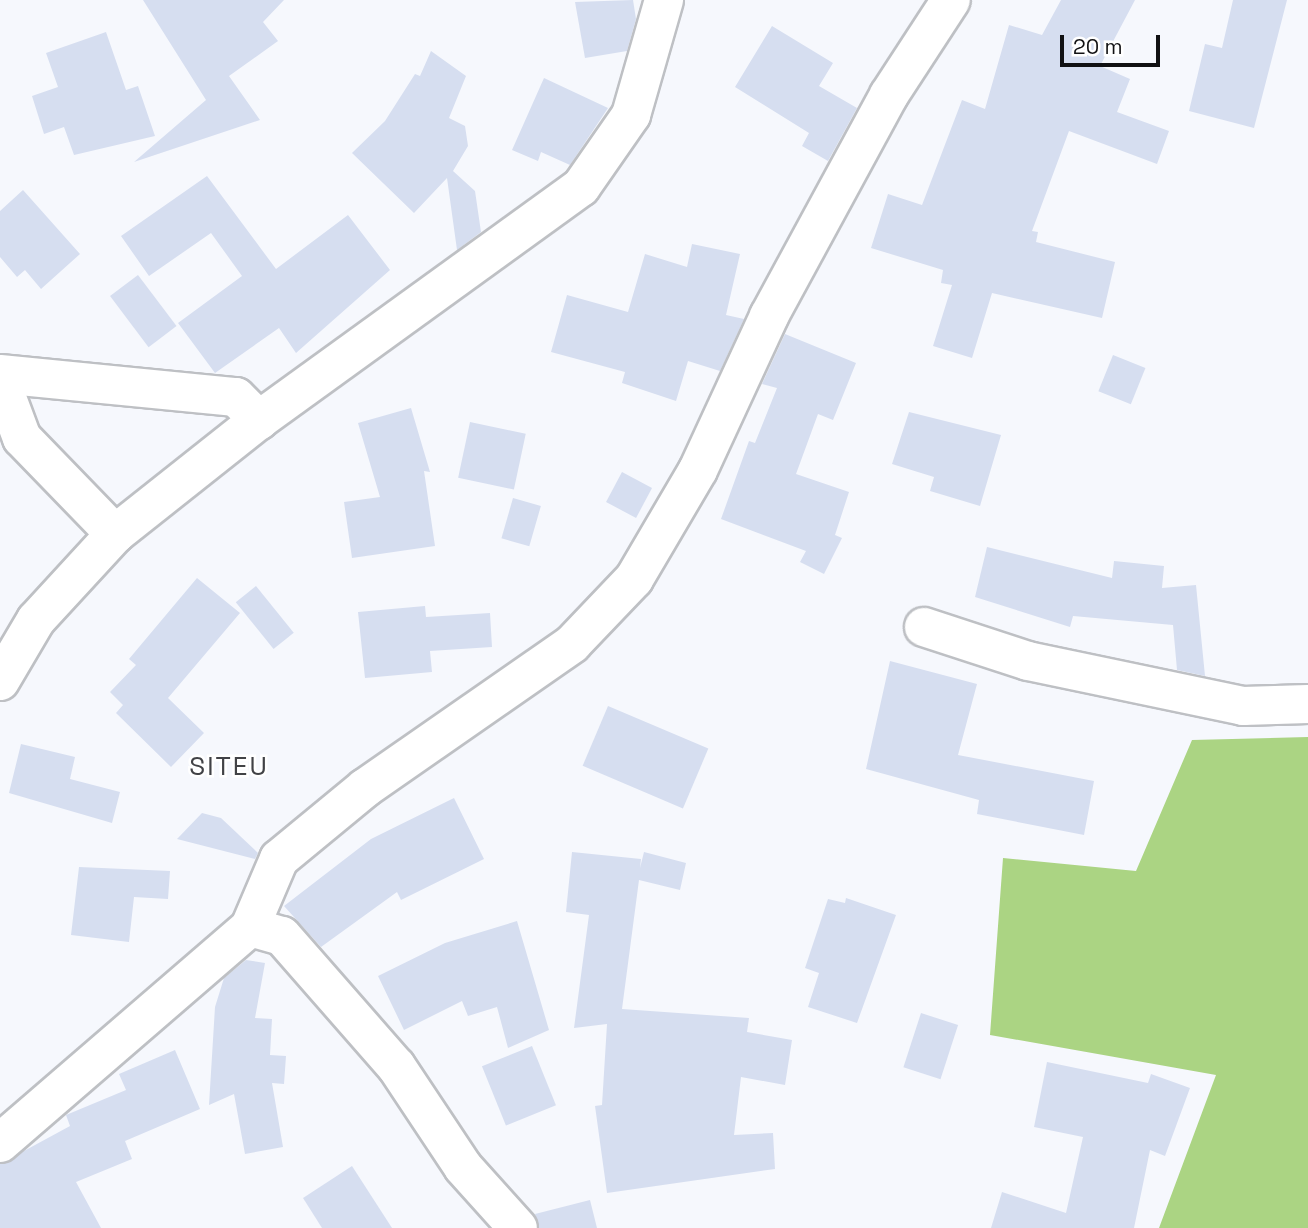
<!DOCTYPE html>
<style>
body{margin:0}
#map{position:relative;width:1308px;height:1228px;overflow:hidden;background:#f6f8fd;font-family:"Space Grotesk",sans-serif}
div>[style]{position:absolute}
[style*='--x']{left:calc(var(--x)*1px);top:calc(var(--y)*1px);width:calc(var(--w)*1px);rotate:calc(var(--a)*1deg)}
.green>*{inset:0;background:#abd483}
.building>*{inset:0;background:#d6def0;transform-origin:0 0}
.roads{filter:drop-shadow(2px 0 #bec0c4) drop-shadow(-2px 0 #bec0c4) drop-shadow(0 2px #bec0c4) drop-shadow(0 -2px #bec0c4)}
.minor>*{height:38px;margin:-19px;padding:0 19px;transform-origin:19px;border-radius:19px;background:#fff}
span{translate:-50% -50%;white-space:nowrap;text-align:center;line-height:1.15;-webkit-text-stroke:5px #fff;paint-order:stroke}
.neighbourhood-label{font-size:26px;color:#414246;letter-spacing:2px}
.scale{position:absolute;left:1060px;top:35px;width:100px;height:32px;box-sizing:border-box;border:4px solid #111113;border-top:0;padding-left:9px;font-size:21px;line-height:24px;white-space:nowrap;color:#111113;-webkit-text-stroke:5px #fff;paint-order:stroke}
</style>
<div id="map">
<div class="green">
<i style="clip-path:polygon(1308px 737px,1308px 1228px,1159px 1228px,1216px 1075px,990px 1035px,1003px 858px,1136px 871px,1192px 740px)"></i>
</div>
<div class="building">
<i style="clip-path:polygon(143px 0,284px 0,263px 22px,278px 41px,229px 76px,260px 120px,134px 162px,206px 100px)"></i>
<i style="clip-path:polygon(633px 0,636px 19px,627px 51px,585px 58px,575px 2px)"></i>
<i style="clip-path:polygon(1061px 0,1135px 0,1100px 66px,1130px 79px,1117px 112px,1169px 131px,1157px 164px,1069px 131px,1032px 231px,1038px 232px,1036px 242px,1115px 262px,1102px 318px,992px 293px,972px 358px,933px 346px,952px 285px,941px 283px,943px 270px,871px 248px,888px 194px,922px 205px,962px 100px,985px 109px,1009px 25px,1042px 35px)"></i>
<i style="clip-path:polygon(1233px 0,1287px 0,1254px 128px,1189px 111px,1205px 44px,1222px 48px)"></i>
<i style="clip-path:polygon(772px 26px,833px 63px,819px 86px,857px 108px,828px 161px,802px 146px,809px 133px,735px 87px)"></i>
<i style="clip-path:polygon(106px 32px,126px 90px,138px 86px,155px 136px,74px 155px,64px 127px,44px 134px,32px 96px,58px 87px,46px 53px)"></i>
<i style="clip-path:polygon(431px 51px,466px 76px,449px 118px,465px 126px,468px 146px,453px 171px,475px 191px,481px 232px,457px 250px,447px 178px,414px 213px,352px 153px,385px 121px,415px 74px,420px 76px)"></i>
<i style="clip-path:polygon(544px 78px,608px 108px,570px 165px,541px 152px,538px 161px,512px 150px)"></i>
<i style="clip-path:polygon(207px 176px,276px 269px,348px 215px,390px 270px,296px 353px,279px 328px,215px 373px,178px 323px,242px 276px,211px 233px,149px 276px,121px 236px)"></i>
<i style="clip-path:polygon(23px 190px,80px 254px,41px 289px,25px 270px,17px 277px,0 257px,0 211px)"></i>
<i style="clip-path:polygon(692px 244px,740px 254px,726px 315px,744px 319px,720px 371px,688px 361px,676px 401px,622px 383px,625px 372px,551px 352px,567px 295px,628px 312px,645px 254px,687px 267px)"></i>
<i style="left:138px;top:275px;width:64px;height:35px;rotate:53deg"></i>
<i style="clip-path:polygon(785px 334px,856px 363px,833px 420px,818px 414px,796px 474px,849px 492px,835px 535px,842px 538px,824px 574px,800px 562px,806px 551px,721px 519px,749px 441px,755px 443px,777px 388px,762px 384px)"></i>
<i style="left:1113px;top:355px;width:35px;height:39px;rotate:22deg"></i>
<i style="clip-path:polygon(411px 408px,430px 472px,424px 471px,435px 546px,352px 558px,344px 502px,380px 497px,358px 423px)"></i>
<i style="clip-path:polygon(909px 412px,1001px 435px,980px 506px,930px 491px,934px 477px,892px 464px)"></i>
<i style="left:470px;top:422px;width:57px;height:57px;rotate:12deg"></i>
<i style="left:622px;top:472px;width:34px;height:34px;rotate:28deg"></i>
<i style="left:513px;top:498px;width:29px;height:42px;rotate:16deg"></i>
<i style="clip-path:polygon(987px 547px,1112px 578px,1114px 561px,1164px 566px,1162px 588px,1196px 585px,1205px 676px,1177px 670px,1173px 625px,1073px 616px,1070px 627px,975px 597px)"></i>
<i style="clip-path:polygon(197px 578px,240px 613px,168px 698px,204px 733px,171px 767px,116px 713px,123px 705px,110px 692px,136px 665px,129px 659px)"></i>
<i style="left:256px;top:586px;width:60px;height:26px;rotate:51deg"></i>
<i style="clip-path:polygon(425px 606px,426px 617px,490px 613px,492px 647px,430px 651px,432px 672px,365px 678px,358px 612px)"></i>
<i style="clip-path:polygon(890px 661px,977px 684px,958px 755px,1094px 781px,1084px 835px,977px 814px,979px 800px,866px 769px)"></i>
<i style="left:608px;top:706px;width:109px;height:65px;rotate:23deg"></i>
<i style="clip-path:polygon(21px 744px,75px 757px,70px 779px,120px 792px,112px 823px,9px 793px)"></i>
<i style="clip-path:polygon(454px 798px,484px 859px,401px 900px,397px 892px,321px 947px,284px 906px,371px 839px)"></i>
<i style="clip-path:polygon(202px 813px,221px 818px,258px 853px,255px 859px,177px 839px)"></i>
<i style="clip-path:polygon(572px 852px,641px 859px,640px 868px,644px 852px,686px 863px,680px 890px,639px 880px,622px 1009px,749px 1018px,747px 1032px,792px 1040px,785px 1085px,741px 1077px,734px 1135px,773px 1133px,775px 1169px,607px 1193px,595px 1106px,602px 1105px,607px 1024px,574px 1028px,589px 915px,566px 912px)"></i>
<i style="clip-path:polygon(79px 867px,170px 871px,168px 899px,134px 897px,129px 942px,71px 935px)"></i>
<i style="clip-path:polygon(846px 898px,896px 915px,857px 1023px,808px 1007px,819px 973px,805px 968px,828px 899px,845px 903px)"></i>
<i style="clip-path:polygon(517px 921px,549px 1030px,508px 1048px,497px 1007px,468px 1016px,462px 1001px,404px 1030px,378px 976px,445px 943px)"></i>
<i style="clip-path:polygon(246px 960px,265px 963px,255px 1018px,272px 1019px,270px 1055px,286px 1056px,284px 1084px,272px 1083px,283px 1147px,245px 1154px,234px 1094px,209px 1105px,215px 1007px,224px 978px)"></i>
<i style="left:921px;top:1013px;width:39px;height:57px;rotate:18deg"></i>
<i style="left:532px;top:1046px;width:64px;height:54px;rotate:68deg"></i>
<i style="clip-path:polygon(175px 1050px,200px 1109px,125px 1141px,132px 1159px,76px 1182px,101px 1228px,0 1228px,0 1164px,70px 1126px,66px 1115px,126px 1090px,119px 1074px)"></i>
<i style="clip-path:polygon(1047px 1062px,1148px 1083px,1151px 1074px,1190px 1088px,1165px 1156px,1150px 1150px,1134px 1228px,991px 1228px,1002px 1192px,1066px 1213px,1083px 1137px,1034px 1127px)"></i>
<i style="clip-path:polygon(352px 1166px,392px 1228px,322px 1228px,303px 1198px)"></i>
<i style="clip-path:polygon(590px 1200px,597px 1228px,539px 1228px,535px 1214px)"></i>
</div>
<div class="roads">
<div class="minor">
<i style="--x:0;--y:374;--w:237;--a:5.6"></i>
<i style="--x:236;--y:397;--w:33;--a:45"></i>
<i style="--x:0;--y:379;--w:63;--a:69.6"></i>
<i style="--x:22;--y:438;--w:134;--a:45.9"></i>
<i style="--x:924;--y:627;--w:109;--a:18.1"></i>
<i style="--x:1028;--y:661;--w:220;--a:11.8"></i>
<i style="--x:1243;--y:706;--w:65;--a:-1.8"></i>
<i style="--x:0;--y:681;--w:71;--a:-59.5"></i>
<i style="--x:36;--y:620;--w:117;--a:-47.4"></i>
<i style="--x:115;--y:534;--w:184;--a:-38.4"></i>
<i style="--x:259;--y:420;--w:397;--a:-35.9"></i>
<i style="--x:581;--y:187;--w:88;--a:-55.2"></i>
<i style="--x:631;--y:115;--w:120;--a:-74"></i>
<i style="--x:250;--y:927;--w:74;--a:-66.9"></i>
<i style="--x:279;--y:859;--w:112;--a:-39.5"></i>
<i style="--x:365;--y:788;--w:252;--a:-34.8"></i>
<i style="--x:572;--y:644;--w:90;--a:-46.4"></i>
<i style="--x:634;--y:579;--w:126;--a:-59.6"></i>
<i style="--x:698;--y:470;--w:170;--a:-65.2"></i>
<i style="--x:769;--y:316;--w:251;--a:-61.5"></i>
<i style="--x:889;--y:95;--w:113;--a:-56.9"></i>
<i style="--x:0;--y:1143;--w:330;--a:-40.8"></i>
<i style="--x:250;--y:927;--w:33;--a:16"></i>
<i style="--x:282;--y:936;--w:173;--a:48.8"></i>
<i style="--x:396;--y:1066;--w:121;--a:56.4"></i>
<i style="--x:463;--y:1167;--w:82;--a:48"></i>
</div>
</div>
<div class="neighbourhood-label">
<span style="left:229px;top:767px">SITEU</span>
</div>
<div class="scale">20 m</div>
</div>
